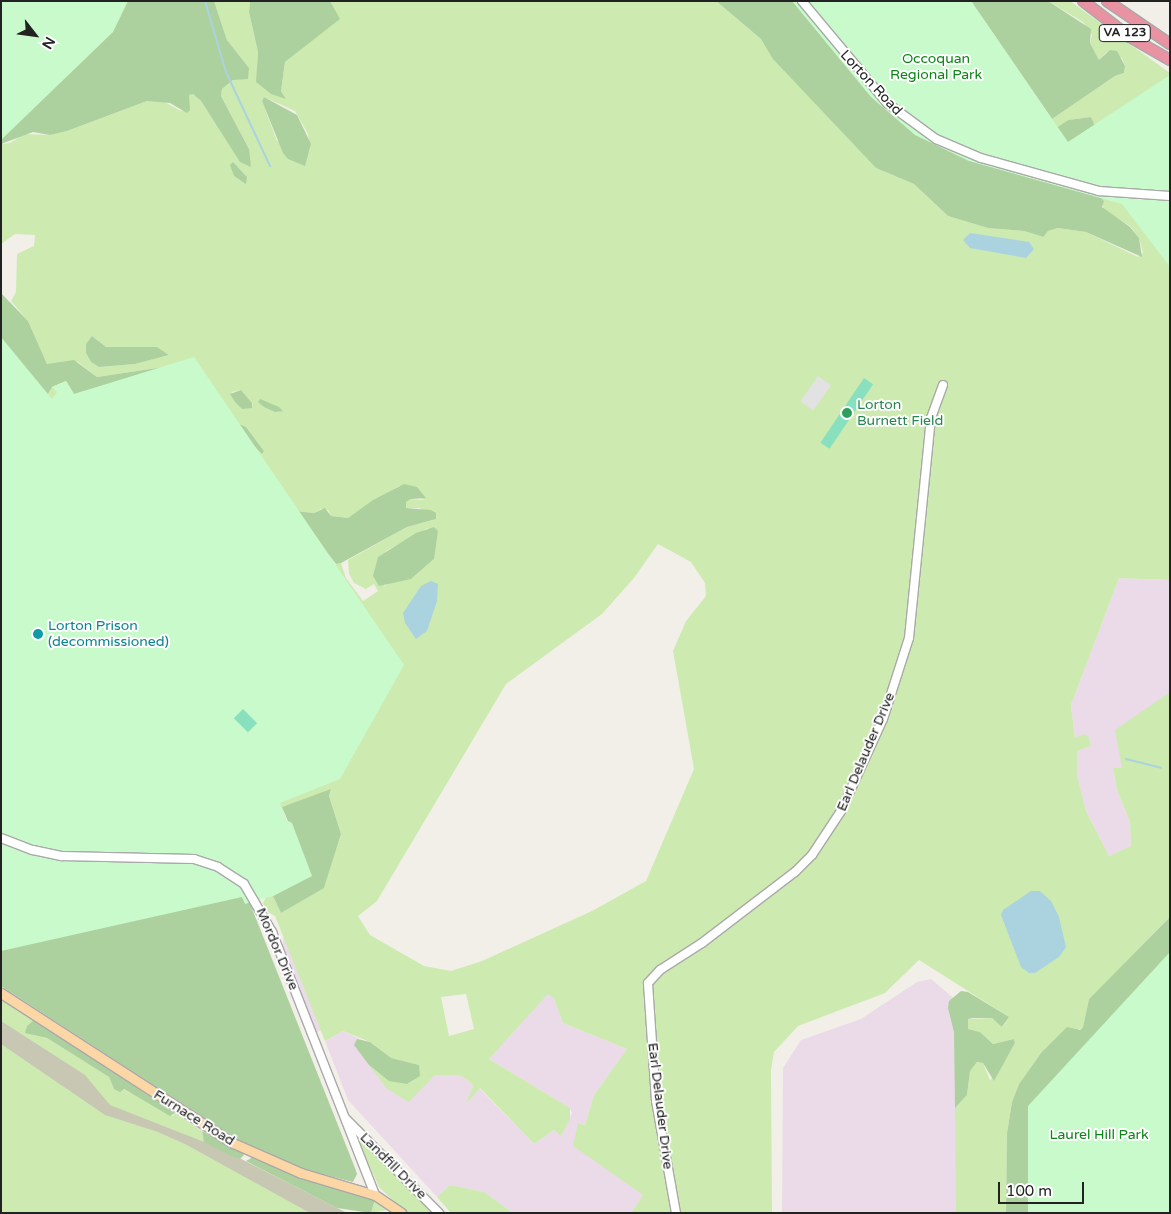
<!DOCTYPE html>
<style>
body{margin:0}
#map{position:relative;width:1171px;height:1214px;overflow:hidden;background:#f2efe9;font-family:"Varela Round",sans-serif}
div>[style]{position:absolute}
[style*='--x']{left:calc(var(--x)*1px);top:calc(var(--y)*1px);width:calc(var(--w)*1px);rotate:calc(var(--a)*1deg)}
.industrial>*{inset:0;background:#ebdbe8}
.construction>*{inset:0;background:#c7c7b4}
.grass>*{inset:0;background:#cdebb0}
.forest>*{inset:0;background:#add19e}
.park>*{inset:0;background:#c8facc}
.pitch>*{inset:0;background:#88e0be;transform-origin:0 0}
.parking>*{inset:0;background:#e2e2e2;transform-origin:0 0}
.water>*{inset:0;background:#aad3df}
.stream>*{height:2px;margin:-1px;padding:0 1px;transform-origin:1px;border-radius:1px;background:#aad3df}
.roads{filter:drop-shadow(1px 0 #a9a9a9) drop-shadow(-1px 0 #a9a9a9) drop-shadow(0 1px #a9a9a9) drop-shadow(0 -1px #a9a9a9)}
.minor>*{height:8px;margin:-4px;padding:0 4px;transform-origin:4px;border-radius:4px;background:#fff}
.major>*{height:9px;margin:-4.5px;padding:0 4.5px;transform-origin:4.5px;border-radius:4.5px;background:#fcd6a4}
.highway>*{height:10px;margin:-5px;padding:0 5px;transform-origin:5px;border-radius:5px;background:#e892a2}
.dots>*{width:14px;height:14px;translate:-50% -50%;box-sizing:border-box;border:2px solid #fff;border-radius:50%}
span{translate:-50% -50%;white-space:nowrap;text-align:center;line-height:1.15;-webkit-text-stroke:4px #fff;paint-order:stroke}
.shield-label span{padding:1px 4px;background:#fff;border:1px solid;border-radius:4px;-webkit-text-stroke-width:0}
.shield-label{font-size:12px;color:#222;font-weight:700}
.park-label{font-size:14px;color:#0c8416}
.street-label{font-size:14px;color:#222}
.leisure-label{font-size:14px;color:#27864d}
.left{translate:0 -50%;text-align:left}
.culture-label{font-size:14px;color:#0d838f}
.frame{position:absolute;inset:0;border:2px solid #222;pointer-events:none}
.north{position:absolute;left:10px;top:10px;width:50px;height:50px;-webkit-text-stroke:4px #fff;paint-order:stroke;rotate:120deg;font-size:14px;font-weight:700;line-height:20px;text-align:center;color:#222}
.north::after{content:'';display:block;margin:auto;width:18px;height:22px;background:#222;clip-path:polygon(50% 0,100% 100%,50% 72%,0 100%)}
.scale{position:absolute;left:998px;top:1182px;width:86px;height:22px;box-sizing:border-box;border:2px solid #222;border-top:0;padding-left:6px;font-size:15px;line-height:18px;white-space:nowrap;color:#222;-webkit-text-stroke:4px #fff;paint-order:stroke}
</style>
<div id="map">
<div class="industrial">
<i style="clip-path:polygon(1119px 578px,1170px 580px,1170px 692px,1122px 768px,1113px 768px,1117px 790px,1130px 822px,1131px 846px,1109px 856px,1086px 811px,1077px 775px,1077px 751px,1091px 746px,1089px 737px,1075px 738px,1071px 705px)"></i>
<i style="clip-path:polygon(307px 934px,343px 1020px,315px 1033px,283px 952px,283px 938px)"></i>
<i style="clip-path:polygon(931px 979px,958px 1002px,956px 1213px,782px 1213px,783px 1068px,801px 1040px,861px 1019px,917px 982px)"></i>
<i style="clip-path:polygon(547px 993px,554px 999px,563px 1023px,627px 1049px,594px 1095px,585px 1125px,579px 1123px,643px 1195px,631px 1213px,513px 1213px,484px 1192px,450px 1185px,437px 1197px,348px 1100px,325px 1041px,343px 1031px,435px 1075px,458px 1075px,468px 1080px,473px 1086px,467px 1103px,479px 1088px,534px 1144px,554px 1130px,561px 1135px,572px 1113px,570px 1108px,489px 1059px)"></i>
</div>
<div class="construction">
<i style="clip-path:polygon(1px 1014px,151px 1113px,347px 1213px,1px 1213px)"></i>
</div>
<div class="grass">
<i style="clip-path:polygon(evenodd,214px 1px,250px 1px,249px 12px,258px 52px,257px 70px,286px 98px,281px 91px,285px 62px,339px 19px,330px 1px,716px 1px,761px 39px,876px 168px,914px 184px,948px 216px,988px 228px,1024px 231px,1042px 237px,1048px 231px,1058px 228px,1086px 232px,1138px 257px,1143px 253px,1139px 238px,1130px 226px,1105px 211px,1098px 196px,1136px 201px,1170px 263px,1170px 580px,1119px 578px,1071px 705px,1075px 738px,1084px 734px,1089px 737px,1091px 746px,1077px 751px,1077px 775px,1086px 811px,1109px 856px,1131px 846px,1130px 822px,1117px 790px,1113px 768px,1122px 768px,1115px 730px,1170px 692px,1170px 917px,1089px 999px,1083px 1027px,1041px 1053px,1019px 1084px,1012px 1102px,1007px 1133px,1006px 1213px,956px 1213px,955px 1108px,967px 1095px,970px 1071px,977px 1062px,983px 1063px,990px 1080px,997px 1075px,1015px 1043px,1014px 1039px,993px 1044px,980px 1032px,968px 1029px,968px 1019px,992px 1018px,1003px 1027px,1009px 1017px,919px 960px,885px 993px,798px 1026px,774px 1052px,771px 1070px,772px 1213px,631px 1213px,643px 1195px,573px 1146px,578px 1123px,585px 1125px,594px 1095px,627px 1049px,563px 1023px,554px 999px,548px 994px,489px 1059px,570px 1108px,570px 1119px,561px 1136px,554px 1130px,534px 1144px,480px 1088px,466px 1104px,473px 1086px,468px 1080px,458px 1075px,435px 1075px,409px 1102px,387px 1089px,369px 1065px,379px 1074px,407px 1084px,414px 1081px,419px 1065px,391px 1058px,370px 1042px,343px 1031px,325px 1041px,275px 916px,268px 912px,263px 903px,266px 897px,273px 896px,281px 913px,324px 887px,341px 834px,329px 796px,331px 790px,282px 807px,286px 820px,256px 832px,336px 564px,341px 563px,346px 578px,363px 601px,378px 591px,374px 584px,366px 589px,354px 583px,349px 574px,348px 560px,407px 527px,433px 520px,420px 508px,406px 508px,406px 502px,411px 499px,424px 500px,399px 486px,348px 518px,331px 516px,328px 510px,321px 509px,314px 513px,295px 511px,244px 439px,264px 451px,246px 427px,181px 408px,45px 399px,52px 387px,69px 387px,184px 364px,97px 377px,78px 362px,47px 364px,28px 321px,11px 301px,16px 292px,17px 254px,34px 246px,35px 235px,15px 234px,1px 244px,1px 144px,10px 143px,24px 134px,50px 135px,67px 131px,147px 101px,161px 100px,181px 111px,189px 104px,189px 94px,193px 94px,201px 101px,233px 150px,249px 149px,221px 96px,222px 89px,249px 68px,227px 40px,214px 1px,264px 97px,295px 111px,308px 134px,310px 150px,277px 141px,262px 101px,264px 97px,214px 1px,92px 336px,106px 347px,157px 347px,169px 355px,135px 364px,99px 367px,91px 362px,86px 353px,92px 336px,214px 1px,241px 390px,252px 403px,253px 406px,231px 392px,241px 390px,214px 1px,428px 528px,434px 559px,411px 579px,393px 581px,384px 586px,386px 551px,428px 528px,214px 1px,658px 544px,691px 562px,705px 583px,706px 596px,686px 621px,673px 651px,694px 769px,646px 881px,592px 911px,482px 961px,451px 971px,424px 966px,370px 935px,358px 916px,377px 901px,506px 684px,602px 614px,634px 578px,658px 544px,214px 1px,466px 994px,474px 1029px,449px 1036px,441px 997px,466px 994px)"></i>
<i style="clip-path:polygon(971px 1px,1052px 119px,1115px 76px,1124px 73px,1125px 66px,1122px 58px,1107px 52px,1099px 60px,1090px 43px,1092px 35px,1083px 22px,1048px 1px,1070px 1px,1170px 73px,1170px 94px,1116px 179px,1091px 117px,1068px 120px,1049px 133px)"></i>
<i style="clip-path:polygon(1px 997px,34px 1020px,27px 1026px,26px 1033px,47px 1038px,109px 1077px,114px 1089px,123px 1089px,173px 1116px,175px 1113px,202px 1131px,204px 1142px,110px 1105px,85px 1075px,1px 1021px)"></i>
<i style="clip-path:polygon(1px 1044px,105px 1115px,158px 1132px,187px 1145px,310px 1213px,1px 1213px)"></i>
<i style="clip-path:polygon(360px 1139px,432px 1213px,406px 1213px,379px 1187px,358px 1140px)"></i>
<i style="clip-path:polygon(450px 1185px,484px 1192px,513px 1213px,451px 1213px,437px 1197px)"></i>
<i style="clip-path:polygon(375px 1199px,391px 1209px,371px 1213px)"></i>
</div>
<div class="forest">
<i style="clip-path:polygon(1px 1px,214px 1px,227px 40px,249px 68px,248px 79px,233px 80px,222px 89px,221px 96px,249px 149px,251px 167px,240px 162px,201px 101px,193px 94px,189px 95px,190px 110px,187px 113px,170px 103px,147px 101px,67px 131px,50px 135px,33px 132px,1px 144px)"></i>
<i style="clip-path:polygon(250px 1px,330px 1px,340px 19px,285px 62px,281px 91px,286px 99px,271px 94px,256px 82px,258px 52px,249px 12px)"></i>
<i style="clip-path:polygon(716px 1px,950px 1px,1049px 133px,1068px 120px,1091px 117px,1097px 130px,1099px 196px,1104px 201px,1102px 207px,1130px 227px,1139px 238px,1142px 257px,1086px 232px,1058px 228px,1048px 231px,1043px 237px,1024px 231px,988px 228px,948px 216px,914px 184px,876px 168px,773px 59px,761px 39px)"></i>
<i style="clip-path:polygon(971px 1px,1048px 1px,1091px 29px,1090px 43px,1099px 60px,1110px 50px,1117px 51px,1125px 66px,1124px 73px,1115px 76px,1052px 119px)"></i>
<i style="clip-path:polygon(264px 97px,297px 115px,311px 144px,305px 166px,288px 159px,283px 153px,262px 101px)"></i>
<i style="clip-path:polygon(233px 162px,247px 177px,246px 184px,234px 176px,230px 165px)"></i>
<i style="clip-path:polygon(1px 293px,28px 321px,47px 364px,74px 360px,97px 377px,184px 364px,74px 394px,66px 381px,52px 387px,45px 399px,1px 436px)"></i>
<i style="clip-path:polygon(92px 336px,106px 347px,157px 347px,169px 355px,135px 364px,99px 367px,91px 362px,86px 353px,86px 344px)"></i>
<i style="clip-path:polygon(241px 390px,252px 403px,252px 408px,242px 409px,235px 402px,230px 394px)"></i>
<i style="clip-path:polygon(260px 399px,279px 407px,283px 411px,275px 412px,264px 407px,258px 402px)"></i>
<i style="clip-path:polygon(229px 420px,246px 427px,264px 451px,262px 454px)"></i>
<i style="clip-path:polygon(404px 484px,417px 487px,426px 498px,411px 499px,406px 502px,406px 508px,431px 510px,436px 513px,436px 519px,407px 527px,341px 563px,336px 564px,295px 511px,314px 513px,325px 508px,331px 516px,348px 518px,373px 500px)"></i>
<i style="clip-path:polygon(434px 527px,438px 531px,434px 559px,411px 579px,379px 586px,373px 576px,378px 557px,416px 533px)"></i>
<i style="clip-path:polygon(331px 789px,329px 796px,341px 834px,324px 888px,281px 913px,273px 896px,311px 876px,282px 807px)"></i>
<i style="clip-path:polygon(1px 857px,242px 897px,249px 901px,355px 1168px,357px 1174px,353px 1182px,295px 1167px,249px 1147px,1px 986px)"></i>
<i style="clip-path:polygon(1170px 917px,1170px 1146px,1127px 1213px,1006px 1213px,1007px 1133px,1012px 1102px,1019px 1084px,1041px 1053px,1067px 1027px,1080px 1030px,1083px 1027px,1089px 999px)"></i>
<i style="clip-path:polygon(961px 991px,968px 992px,1009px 1017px,1002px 1027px,992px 1018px,973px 1018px,968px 1019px,968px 1029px,980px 1032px,993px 1044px,1014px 1039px,1015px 1043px,994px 1081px,983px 1063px,977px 1062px,970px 1071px,967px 1095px,955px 1108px,954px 1032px,948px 1008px,949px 1001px)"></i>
<i style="clip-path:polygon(34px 1020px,175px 1113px,170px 1116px,124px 1089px,120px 1092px,114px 1089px,109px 1077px,47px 1038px,25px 1033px,27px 1026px)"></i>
<i style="clip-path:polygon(357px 1039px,370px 1042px,391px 1058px,419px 1065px,420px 1076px,407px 1084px,389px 1081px,369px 1065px,354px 1045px)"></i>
<i style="clip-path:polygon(202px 1131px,243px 1152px,244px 1155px,240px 1159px,227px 1154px,204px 1142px)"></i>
<i style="clip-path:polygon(253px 1157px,303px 1178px,375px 1199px,371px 1213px,337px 1208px,246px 1161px)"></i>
</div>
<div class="park">
<i style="clip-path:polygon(1px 1px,128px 1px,113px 32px,1px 140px)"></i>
<i style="clip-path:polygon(792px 1px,971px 1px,1068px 142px,1170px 75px,1170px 267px,1122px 204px,969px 161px,915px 135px,871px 97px)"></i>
<i style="clip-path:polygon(1px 337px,52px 399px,57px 392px,52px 387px,66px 381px,74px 394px,194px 357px,404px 665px,340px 779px,280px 803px,286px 820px,292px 823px,312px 876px,273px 896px,245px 904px,242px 897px,1px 951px)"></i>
<i style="clip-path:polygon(1170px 952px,1170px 1213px,1028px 1213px,1028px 1106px)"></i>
</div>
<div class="pitch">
<i style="left:864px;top:378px;width:11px;height:78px;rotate:34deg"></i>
<i style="left:243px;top:709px;width:20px;height:13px;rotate:45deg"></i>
</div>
<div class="parking">
<i style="left:818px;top:376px;width:16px;height:31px;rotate:35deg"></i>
</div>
<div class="water">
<i style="clip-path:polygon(970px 233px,1029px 242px,1034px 249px,1026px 258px,970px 248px,963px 240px)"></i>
<i style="clip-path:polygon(431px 581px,438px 584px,437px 601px,427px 631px,416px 639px,405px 623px,403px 613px,421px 586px)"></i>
<i style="clip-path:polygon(1031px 891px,1040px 891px,1051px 901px,1059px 917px,1066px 947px,1059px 957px,1035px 973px,1029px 973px,1021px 967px,1001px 915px,1003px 910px)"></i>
</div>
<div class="stream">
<i style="--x:205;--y:1;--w:74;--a:73.5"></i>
<i style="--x:226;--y:72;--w:104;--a:64.9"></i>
<i style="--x:1126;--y:759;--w:36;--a:14"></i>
</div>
<div class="roads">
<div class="minor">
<i style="--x:802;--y:1;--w:133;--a:50.2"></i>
<i style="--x:887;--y:103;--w:61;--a:36.3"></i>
<i style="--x:936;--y:139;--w:49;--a:22.9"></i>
<i style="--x:981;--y:158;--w:123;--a:15.6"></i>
<i style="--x:1099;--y:191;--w:71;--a:4"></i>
<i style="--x:1;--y:838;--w:34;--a:21"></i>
<i style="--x:33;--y:850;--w:30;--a:12"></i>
<i style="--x:62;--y:856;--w:132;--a:1.3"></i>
<i style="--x:194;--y:859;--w:25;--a:18"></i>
<i style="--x:218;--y:867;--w:31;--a:33"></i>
<i style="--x:244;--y:884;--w:56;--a:59.7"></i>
<i style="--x:272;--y:932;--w:282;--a:68.6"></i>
<i style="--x:347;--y:1120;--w:131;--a:45.3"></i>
<i style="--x:676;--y:1213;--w:114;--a:-100.1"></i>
<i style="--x:656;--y:1101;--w:118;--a:-93.9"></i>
<i style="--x:648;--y:983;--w:18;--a:-47"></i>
<i style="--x:660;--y:970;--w:50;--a:-32.7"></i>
<i style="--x:702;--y:943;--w:117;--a:-37.4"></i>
<i style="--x:795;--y:872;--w:24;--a:-45"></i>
<i style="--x:812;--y:855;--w:53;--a:-56.6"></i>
<i style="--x:841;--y:811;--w:101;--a:-65.5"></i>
<i style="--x:883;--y:719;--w:85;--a:-72.2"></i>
<i style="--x:909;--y:638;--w:221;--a:-84.3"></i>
<i style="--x:931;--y:418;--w:35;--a:-70"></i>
</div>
<div class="major">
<i style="--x:1;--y:993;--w:276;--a:32.9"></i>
<i style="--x:233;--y:1143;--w:74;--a:23.8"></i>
<i style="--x:301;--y:1173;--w:77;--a:16.6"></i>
<i style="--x:375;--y:1195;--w:32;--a:34"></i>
</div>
<div class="highway">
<i style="--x:1083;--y:1;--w:59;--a:37.5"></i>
<i style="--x:1130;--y:37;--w:46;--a:29.9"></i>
<i style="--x:1107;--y:1;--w:76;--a:34.3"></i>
</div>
</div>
<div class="dots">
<i style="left:847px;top:413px;background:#2e9e5b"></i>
<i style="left:38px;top:634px;background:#0f9aa8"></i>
</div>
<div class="shield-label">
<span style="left:1125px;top:33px">VA 123</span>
</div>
<div class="park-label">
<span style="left:936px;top:67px">Occoquan<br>Regional Park</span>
<span style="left:1099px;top:1135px">Laurel Hill Park</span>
</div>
<div class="street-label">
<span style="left:871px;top:83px;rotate:47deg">Lorton Road</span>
<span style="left:866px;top:752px;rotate:-67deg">Earl Delauder Drive</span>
<span style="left:277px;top:949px;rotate:67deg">Mordor Drive</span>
<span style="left:660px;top:1106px;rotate:83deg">Earl Delauder Drive</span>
<span style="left:194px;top:1118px;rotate:32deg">Furnace Road</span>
<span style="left:393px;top:1166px;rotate:45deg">Landfill Drive</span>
</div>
<div class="leisure-label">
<span class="left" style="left:857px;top:413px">Lorton<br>Burnett Field</span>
</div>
<div class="culture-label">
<span class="left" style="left:48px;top:634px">Lorton Prison<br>(decommissioned)</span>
</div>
<div class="frame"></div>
<div class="north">N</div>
<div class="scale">100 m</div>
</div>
